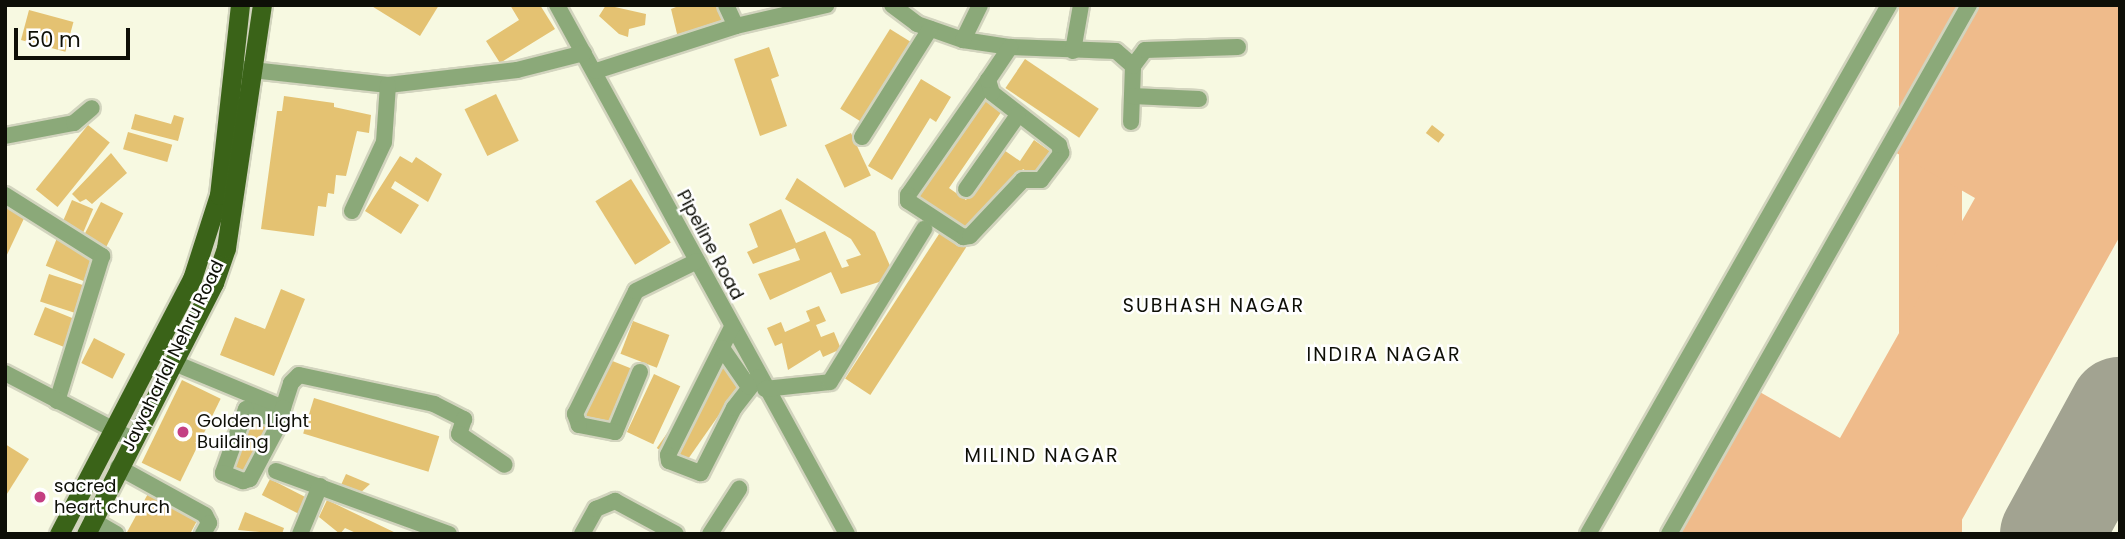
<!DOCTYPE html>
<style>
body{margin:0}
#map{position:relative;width:2125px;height:539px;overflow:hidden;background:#f7f9e1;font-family:Poppins,sans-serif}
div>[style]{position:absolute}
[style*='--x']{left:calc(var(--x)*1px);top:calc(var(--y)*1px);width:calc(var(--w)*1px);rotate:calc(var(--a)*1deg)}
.green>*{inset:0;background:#efbb8b;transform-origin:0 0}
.taxiway>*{height:42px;margin:-21px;padding:0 21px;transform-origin:21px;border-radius:21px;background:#a2a391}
.runway>*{height:103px;margin:-51.5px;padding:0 51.5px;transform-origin:51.5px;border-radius:51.5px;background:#a2a391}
.building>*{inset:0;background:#e4c272;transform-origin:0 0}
.roads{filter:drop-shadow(2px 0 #d2d4be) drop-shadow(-2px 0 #d2d4be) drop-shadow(0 2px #d2d4be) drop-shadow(0 -2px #d2d4be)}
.minor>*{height:16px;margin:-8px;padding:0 8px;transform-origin:8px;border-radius:8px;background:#8ba979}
.major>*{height:19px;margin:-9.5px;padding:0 9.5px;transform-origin:9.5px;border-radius:9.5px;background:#3a6318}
.dots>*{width:19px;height:19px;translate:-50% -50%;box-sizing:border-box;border:4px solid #fff;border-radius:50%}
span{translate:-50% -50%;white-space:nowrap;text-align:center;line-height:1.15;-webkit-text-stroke:5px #fff;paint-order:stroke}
.street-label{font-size:18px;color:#0e0f07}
.poi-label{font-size:18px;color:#0e0f07}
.left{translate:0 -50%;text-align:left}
.neighbourhood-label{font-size:19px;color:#0e0f07;letter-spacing:2px}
.frame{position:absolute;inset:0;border:7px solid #0e0f07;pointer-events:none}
.scale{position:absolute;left:14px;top:28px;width:116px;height:32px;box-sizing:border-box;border:4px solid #0e0f07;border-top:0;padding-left:9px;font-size:21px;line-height:24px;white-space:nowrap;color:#0e0f07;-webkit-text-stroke:5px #fff;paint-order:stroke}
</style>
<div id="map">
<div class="green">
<i style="left:1899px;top:5px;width:63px;height:609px"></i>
<i style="clip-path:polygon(1975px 5px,2120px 5px,2120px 236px,1954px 534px,1677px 534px,1758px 391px,1840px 438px,1975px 198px,1893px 151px)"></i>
</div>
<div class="taxiway">
<i style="--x:2111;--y:423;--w:13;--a:-48"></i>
</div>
<div class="runway">
<i style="--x:2051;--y:534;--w:144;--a:-61.3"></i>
</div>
<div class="building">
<i style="clip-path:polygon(370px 5px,439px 5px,420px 36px)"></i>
<i style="clip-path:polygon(510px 5px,540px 5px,555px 29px,500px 63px,486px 41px,519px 20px)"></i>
<i style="clip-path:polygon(606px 5px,646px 14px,645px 25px,629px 29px,628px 37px,619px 34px,599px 16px)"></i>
<i style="clip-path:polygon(681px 5px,718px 5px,728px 26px,679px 42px,671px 9px)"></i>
<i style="left:29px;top:10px;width:46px;height:31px;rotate:15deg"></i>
<i style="left:890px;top:29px;width:28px;height:94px;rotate:32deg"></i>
<i style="clip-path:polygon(769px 47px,779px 76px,771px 79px,787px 126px,760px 136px,734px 59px)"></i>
<i style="left:1025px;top:59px;width:89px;height:35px;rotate:34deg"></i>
<i style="clip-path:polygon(921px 79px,951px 97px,936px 122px,930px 118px,892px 180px,868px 166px)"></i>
<i style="left:496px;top:94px;width:52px;height:35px;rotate:64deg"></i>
<i style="clip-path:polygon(284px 96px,334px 103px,334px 107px,371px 115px,369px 133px,357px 131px,346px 176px,336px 175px,334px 194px,328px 193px,326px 207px,318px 206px,314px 236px,261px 229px,277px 111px,282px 111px)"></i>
<i style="clip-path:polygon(982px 97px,1002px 111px,949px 188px,966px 200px,1001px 148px,1020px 161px,1034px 140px,1051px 152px,1034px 176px,1023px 169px,1000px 203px,992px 198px,968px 234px,911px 200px)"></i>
<i style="clip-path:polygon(135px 114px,171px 124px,174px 115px,184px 118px,178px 141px,131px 129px)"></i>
<i style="left:88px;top:125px;width:28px;height:83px;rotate:39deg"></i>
<i style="left:1432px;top:125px;width:16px;height:10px;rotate:38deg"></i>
<i style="left:128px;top:132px;width:46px;height:18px;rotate:16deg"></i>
<i style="left:851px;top:133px;width:47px;height:29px;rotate:65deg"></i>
<i style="clip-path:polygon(111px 153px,127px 173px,92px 204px,86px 199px,80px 202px,72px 194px)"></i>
<i style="clip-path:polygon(400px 156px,412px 163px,416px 157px,442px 174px,428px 202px,395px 181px,391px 188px,419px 205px,401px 234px,365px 211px)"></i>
<i style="clip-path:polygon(797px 178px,875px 232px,895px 277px,841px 294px,831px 272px,770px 300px,758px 274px,800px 260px,795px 248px,753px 264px,747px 252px,758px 247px,749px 224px,781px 209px,796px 243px,825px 231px,842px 268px,849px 266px,846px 260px,861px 255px,851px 239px,785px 199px)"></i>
<i style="left:631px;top:179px;width:75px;height:42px;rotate:58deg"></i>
<i style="left:72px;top:200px;width:23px;height:28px;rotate:23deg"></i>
<i style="clip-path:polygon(5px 202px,27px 212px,5px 259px)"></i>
<i style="left:101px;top:202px;width:25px;height:41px;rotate:27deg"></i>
<i style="left:941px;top:231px;width:30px;height:176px;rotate:33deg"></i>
<i style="left:57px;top:238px;width:42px;height:30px;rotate:22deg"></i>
<i style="left:49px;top:274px;width:45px;height:29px;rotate:18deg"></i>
<i style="clip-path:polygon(281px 289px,305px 299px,274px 376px,220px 355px,235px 317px,265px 329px)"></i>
<i style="clip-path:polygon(819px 306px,826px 321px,816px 325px,821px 337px,834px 332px,841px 349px,823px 357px,820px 350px,788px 370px,782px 343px,775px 346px,767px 328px,781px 322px,785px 332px,810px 321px,806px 311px)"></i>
<i style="left:45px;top:307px;width:38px;height:30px;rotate:22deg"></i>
<i style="left:633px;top:321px;width:39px;height:35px;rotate:21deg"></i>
<i style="left:94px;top:338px;width:35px;height:28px;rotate:27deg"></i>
<i style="left:605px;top:358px;width:29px;height:64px;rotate:22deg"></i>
<i style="left:717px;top:362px;width:32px;height:105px;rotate:35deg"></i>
<i style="left:654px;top:374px;width:29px;height:64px;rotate:25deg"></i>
<i style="left:182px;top:380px;width:43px;height:92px;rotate:26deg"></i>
<i style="left:314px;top:398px;width:131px;height:37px;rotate:17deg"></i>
<i style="clip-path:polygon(250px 417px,277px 423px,248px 476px,225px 472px)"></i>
<i style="clip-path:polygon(5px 444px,29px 459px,5px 497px)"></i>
<i style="clip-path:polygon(346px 474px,370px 484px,358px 495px,341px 485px)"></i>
<i style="left:270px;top:479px;width:44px;height:18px;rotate:27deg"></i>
<i style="clip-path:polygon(150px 490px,199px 517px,190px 534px,126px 534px)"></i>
<i style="clip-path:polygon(327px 500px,398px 534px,358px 534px,345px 528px,340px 534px,319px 517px)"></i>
<i style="clip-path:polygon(245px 512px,284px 528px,282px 534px,238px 530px)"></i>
</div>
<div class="roads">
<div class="minor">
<i style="--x:557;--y:5;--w:603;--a:61.27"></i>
<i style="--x:726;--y:5;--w:23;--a:65"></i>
<i style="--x:892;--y:5;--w:31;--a:37"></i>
<i style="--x:917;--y:24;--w:49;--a:19.2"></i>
<i style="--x:963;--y:40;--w:48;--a:8.5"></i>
<i style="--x:1010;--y:47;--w:106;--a:2.2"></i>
<i style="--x:1116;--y:51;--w:23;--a:41"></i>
<i style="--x:1133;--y:66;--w:56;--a:92"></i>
<i style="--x:963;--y:40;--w:39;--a:-64"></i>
<i style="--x:1073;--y:51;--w:47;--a:-80.1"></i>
<i style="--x:1133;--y:66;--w:20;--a:-53"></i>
<i style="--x:1145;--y:50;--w:93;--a:-1.8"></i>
<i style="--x:243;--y:69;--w:146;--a:6.3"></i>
<i style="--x:388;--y:85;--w:130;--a:-6.6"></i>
<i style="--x:517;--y:70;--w:69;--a:-14.2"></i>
<i style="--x:596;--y:71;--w:147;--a:-17.8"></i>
<i style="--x:736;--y:26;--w:93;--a:-13"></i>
<i style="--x:988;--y:80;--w:140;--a:124.8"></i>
<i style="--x:908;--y:195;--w:6;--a:90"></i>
<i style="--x:908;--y:201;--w:66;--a:33.2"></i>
<i style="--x:963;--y:237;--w:7;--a:-8"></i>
<i style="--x:970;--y:236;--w:77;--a:-46.6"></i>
<i style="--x:1023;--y:180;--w:18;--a:0"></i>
<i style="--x:1041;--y:180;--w:34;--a:-53"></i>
<i style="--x:1061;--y:153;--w:8;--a:-104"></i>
<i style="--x:1059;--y:145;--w:85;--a:-142.2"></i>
<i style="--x:992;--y:93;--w:14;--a:-107"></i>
<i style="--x:988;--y:80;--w:40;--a:-56"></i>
<i style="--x:1132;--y:96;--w:67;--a:2.6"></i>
<i style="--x:5;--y:136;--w:70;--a:-10.7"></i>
<i style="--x:74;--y:123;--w:23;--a:-40"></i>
<i style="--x:862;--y:137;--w:128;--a:-57.8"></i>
<i style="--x:966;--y:189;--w:90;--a:-54.9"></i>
<i style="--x:5;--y:195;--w:115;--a:32.2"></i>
<i style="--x:102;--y:256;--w:152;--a:107.2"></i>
<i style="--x:352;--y:211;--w:76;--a:-65.1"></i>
<i style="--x:384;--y:142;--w:57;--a:-86"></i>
<i style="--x:732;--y:327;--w:143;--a:116.6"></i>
<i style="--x:668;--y:455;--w:6;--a:81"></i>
<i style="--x:669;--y:461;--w:34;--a:21"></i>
<i style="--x:701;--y:473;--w:73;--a:-63.1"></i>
<i style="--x:734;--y:408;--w:39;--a:-52"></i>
<i style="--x:722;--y:348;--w:47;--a:55.3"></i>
<i style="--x:172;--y:362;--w:120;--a:22.5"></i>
<i style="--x:283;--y:408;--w:26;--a:-72"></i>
<i style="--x:291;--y:383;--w:11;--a:-45"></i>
<i style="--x:299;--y:375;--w:138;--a:12.1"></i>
<i style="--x:434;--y:404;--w:34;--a:27"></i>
<i style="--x:464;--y:419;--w:16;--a:108"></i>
<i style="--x:459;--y:434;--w:55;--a:34"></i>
<i style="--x:640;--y:372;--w:65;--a:112.6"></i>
<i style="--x:615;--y:432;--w:37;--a:-169"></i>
<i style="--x:579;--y:425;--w:12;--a:-110"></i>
<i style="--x:575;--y:414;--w:137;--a:-63.6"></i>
<i style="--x:636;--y:291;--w:68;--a:-26.2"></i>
<i style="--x:5;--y:373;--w:143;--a:27.5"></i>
<i style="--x:765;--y:389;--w:65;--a:-6.1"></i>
<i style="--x:830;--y:382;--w:180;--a:-58.4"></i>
<i style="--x:279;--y:421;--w:35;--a:-160"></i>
<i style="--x:246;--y:409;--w:68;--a:109.8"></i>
<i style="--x:223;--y:473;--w:22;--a:22"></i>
<i style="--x:243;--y:481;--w:7;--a:-16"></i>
<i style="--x:250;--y:479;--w:60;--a:-62.2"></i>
<i style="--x:278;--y:426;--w:19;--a:-74"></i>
<i style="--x:118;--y:467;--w:99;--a:28.9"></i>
<i style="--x:205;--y:515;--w:9;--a:63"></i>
<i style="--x:209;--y:523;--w:13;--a:119"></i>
<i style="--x:276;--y:471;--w:184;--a:20"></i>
<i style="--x:92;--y:520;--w:28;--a:30"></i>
<i style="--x:300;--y:534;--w:52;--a:-67.4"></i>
<i style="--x:582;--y:534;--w:29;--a:-61"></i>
<i style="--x:596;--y:509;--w:21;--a:-23"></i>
<i style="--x:615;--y:501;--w:69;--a:28.4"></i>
<i style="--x:710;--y:534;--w:54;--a:-57.2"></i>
<i style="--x:1588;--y:534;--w:609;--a:-60.36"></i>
<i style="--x:1669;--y:534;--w:608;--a:-60.44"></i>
</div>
<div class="major">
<i style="--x:59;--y:534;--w:288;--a:-62.5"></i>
<i style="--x:192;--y:279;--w:88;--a:-72.2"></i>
<i style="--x:219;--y:195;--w:191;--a:-83.7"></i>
<i style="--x:86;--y:534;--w:282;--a:-63"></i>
<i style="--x:214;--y:283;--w:37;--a:-71"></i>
<i style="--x:226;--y:248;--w:246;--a:-81.6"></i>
</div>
</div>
<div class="dots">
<i style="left:183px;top:432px;background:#c43f83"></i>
<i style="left:40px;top:497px;background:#c43f83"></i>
</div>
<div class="street-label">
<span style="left:710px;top:245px;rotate:62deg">Pipeline Road</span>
<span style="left:173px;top:356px;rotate:-64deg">Jawaharlal Nehru Road</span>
</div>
<div class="poi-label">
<span class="left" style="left:197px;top:432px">Golden Light<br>Building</span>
<span class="left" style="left:54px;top:497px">sacred<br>heart church</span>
</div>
<div class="neighbourhood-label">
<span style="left:1214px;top:306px">SUBHASH NAGAR</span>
<span style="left:1384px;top:355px">INDIRA NAGAR</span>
<span style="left:1042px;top:456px">MILIND NAGAR</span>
</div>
<div class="frame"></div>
<div class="scale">50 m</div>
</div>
